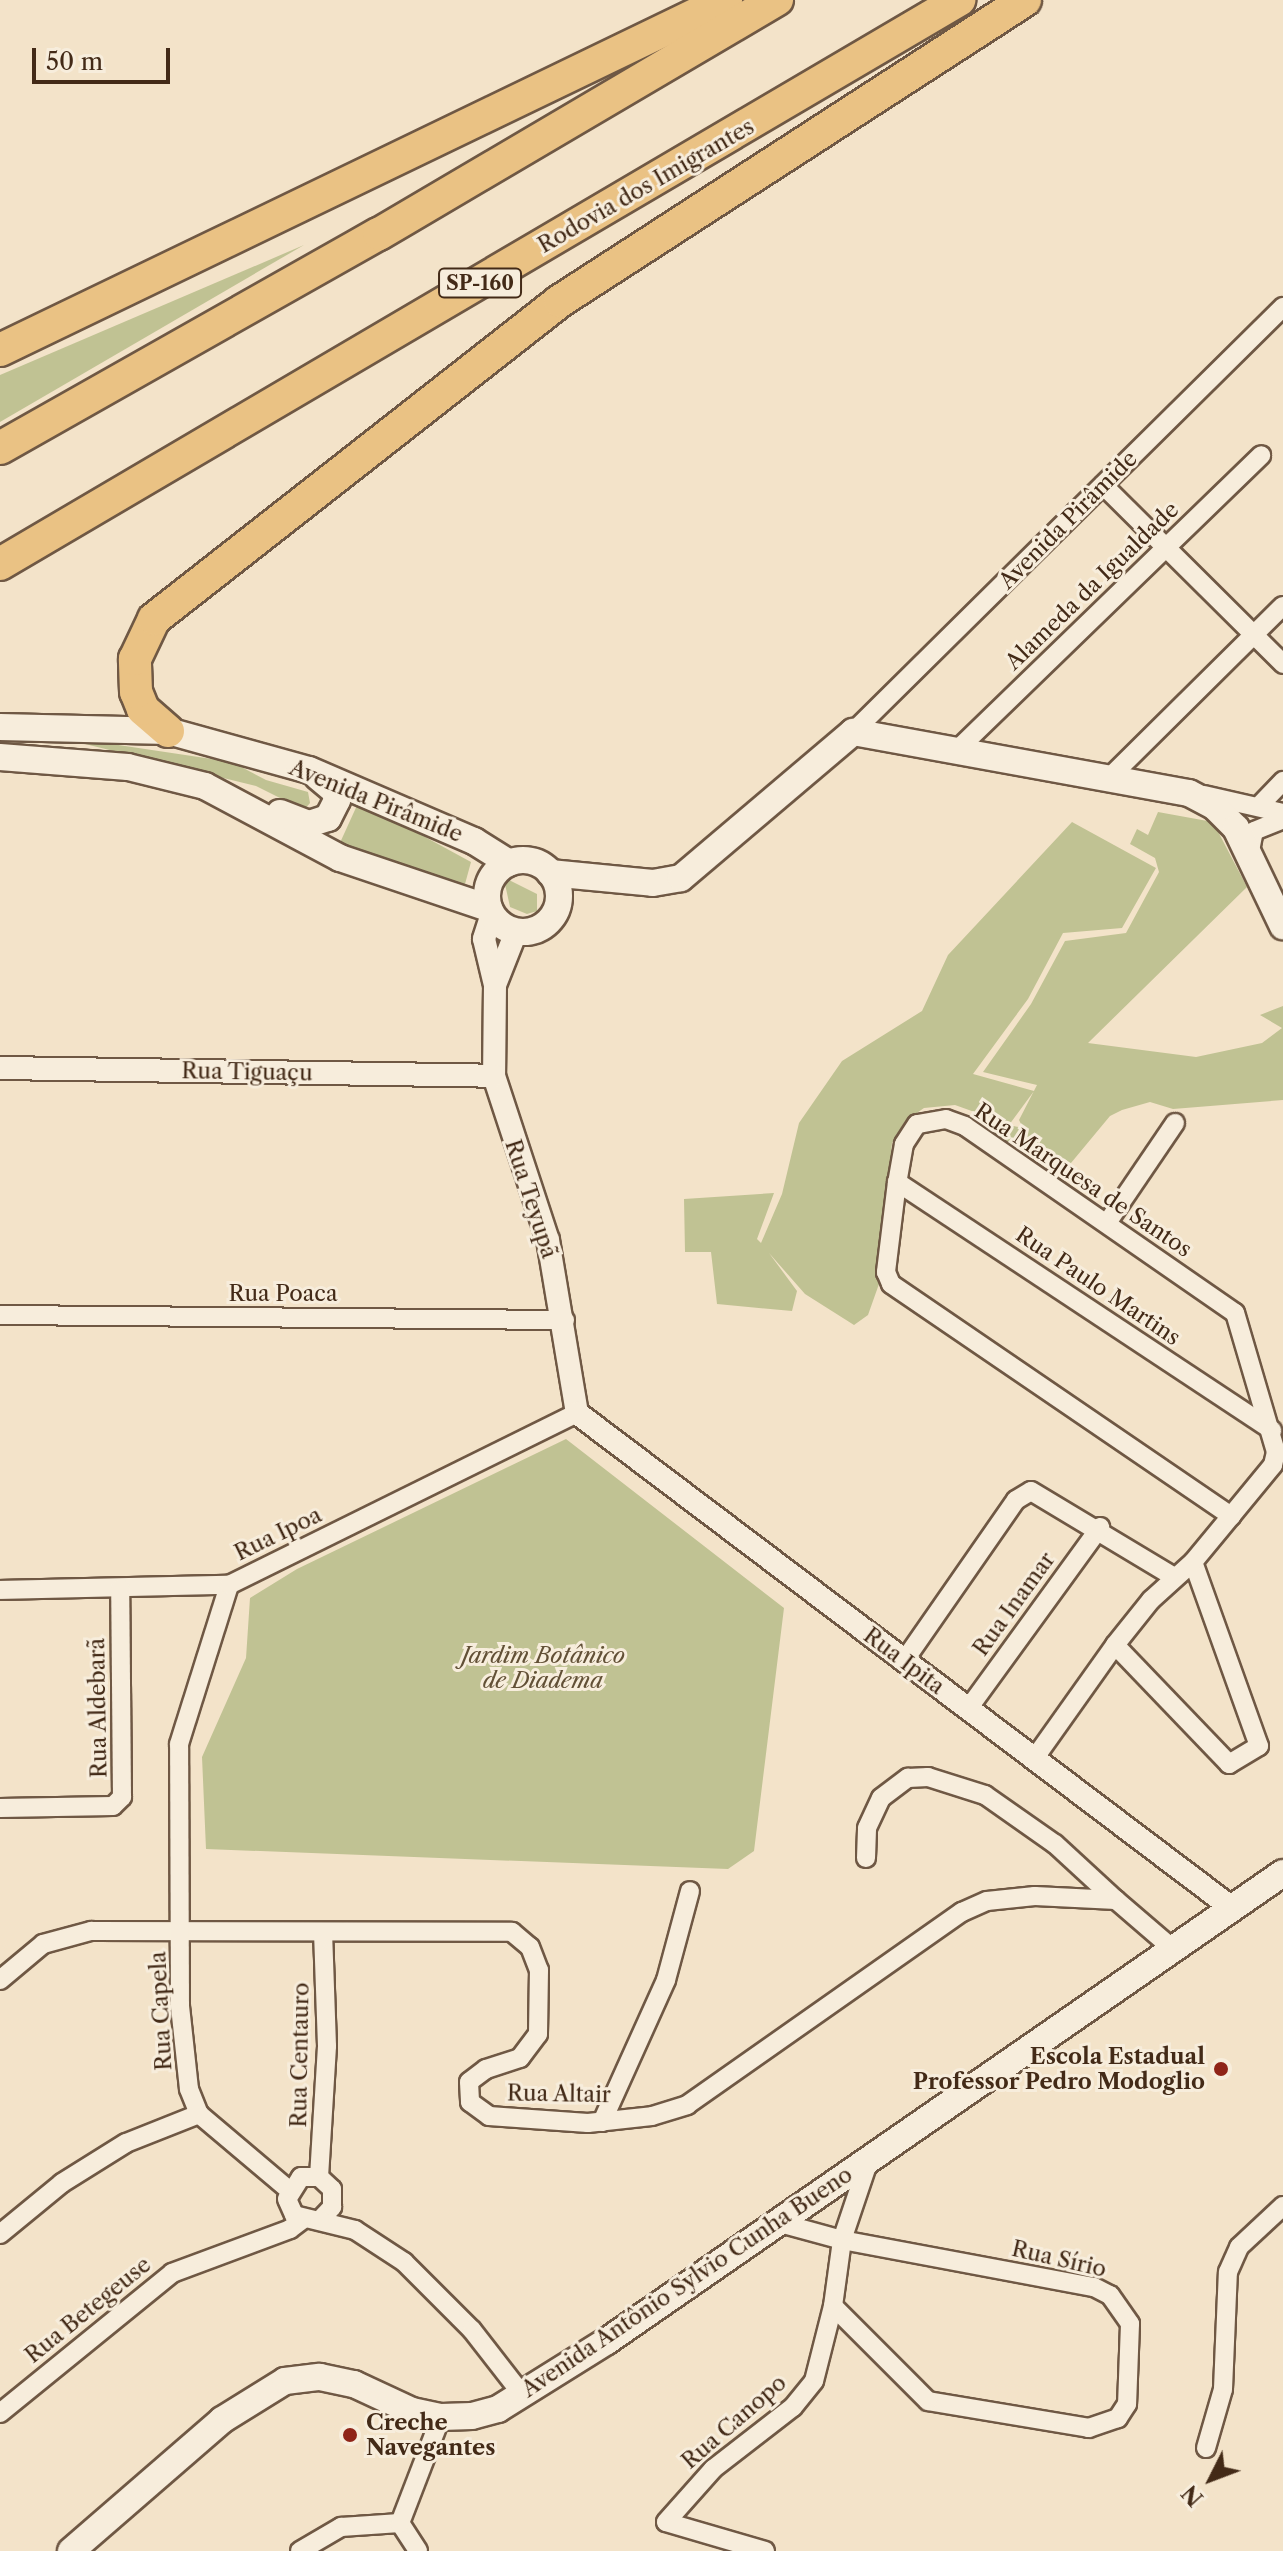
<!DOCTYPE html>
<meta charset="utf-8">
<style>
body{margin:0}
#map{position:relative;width:1283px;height:2551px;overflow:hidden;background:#f3e3c9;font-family:"Libre Caslon Text",serif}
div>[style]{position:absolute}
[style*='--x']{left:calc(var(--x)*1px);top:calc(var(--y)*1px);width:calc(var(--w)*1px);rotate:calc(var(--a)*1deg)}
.green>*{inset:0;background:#c0c293}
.roads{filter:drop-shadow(2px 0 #6f5844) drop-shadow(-2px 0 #6f5844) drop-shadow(0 2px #6f5844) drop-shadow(0 -2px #6f5844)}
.minor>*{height:18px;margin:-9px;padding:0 9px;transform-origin:9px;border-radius:9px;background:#f7eddc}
.tertiary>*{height:22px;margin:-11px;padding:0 11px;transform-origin:11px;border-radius:11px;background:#f7eddc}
.secondary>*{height:26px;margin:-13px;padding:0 13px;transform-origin:13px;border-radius:13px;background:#f7eddc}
.secondary>.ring{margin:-13px;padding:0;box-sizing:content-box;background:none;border:26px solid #f7eddc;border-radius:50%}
.motorway>*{height:32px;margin:-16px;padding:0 16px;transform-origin:16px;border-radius:16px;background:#eac284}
.dots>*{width:22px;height:22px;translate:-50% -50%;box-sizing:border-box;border:4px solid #f7eddc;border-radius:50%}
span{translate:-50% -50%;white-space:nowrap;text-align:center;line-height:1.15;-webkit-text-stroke:6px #f7eddc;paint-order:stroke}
.shield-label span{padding:2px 6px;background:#f7eddc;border:2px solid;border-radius:6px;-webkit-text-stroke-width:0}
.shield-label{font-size:20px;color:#432a17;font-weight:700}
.street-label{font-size:22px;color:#432a17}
.park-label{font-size:22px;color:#625036;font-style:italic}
.poi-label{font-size:22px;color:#432a17;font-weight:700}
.right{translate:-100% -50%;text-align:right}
.left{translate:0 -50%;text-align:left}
.north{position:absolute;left:1171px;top:2439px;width:80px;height:80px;-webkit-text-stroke:6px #f7eddc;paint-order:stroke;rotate:228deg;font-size:22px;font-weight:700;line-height:32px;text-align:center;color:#432a17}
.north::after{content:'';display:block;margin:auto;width:28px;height:36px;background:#432a17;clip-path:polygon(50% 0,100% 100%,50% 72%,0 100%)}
.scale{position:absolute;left:32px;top:48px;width:138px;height:36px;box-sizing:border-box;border:4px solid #432a17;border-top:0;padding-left:10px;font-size:24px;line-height:28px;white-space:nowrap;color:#432a17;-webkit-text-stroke:6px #f7eddc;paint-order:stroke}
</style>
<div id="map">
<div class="green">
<i style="clip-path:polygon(304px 245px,0 422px,0 375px)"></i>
<i style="clip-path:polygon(85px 740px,232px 762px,266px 780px,308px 792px,310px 803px,304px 810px,256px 786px,81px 743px)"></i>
<i style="clip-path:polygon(359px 801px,471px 862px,465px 884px,339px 845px)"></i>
<i style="clip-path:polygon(1158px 812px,1213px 822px,1247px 887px,1088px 1043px,1196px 1057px,1262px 1043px,1282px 1028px,1260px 1015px,1283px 1006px,1283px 1100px,1173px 1109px,1150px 1102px,1122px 1110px,1110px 1116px,1066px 1169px,1029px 1157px,978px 1120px,1008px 1124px,955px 1105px,924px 1108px,905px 1121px,892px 1143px,879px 1284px,868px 1315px,854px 1325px,805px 1294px,769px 1253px,797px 1291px,792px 1311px,717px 1304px,711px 1252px,685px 1252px,684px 1199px,774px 1193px,757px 1239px,761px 1243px,782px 1194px,799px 1123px,842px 1061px,922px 1011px,948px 955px,1072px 822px,1156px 868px,1122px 928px,1063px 933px,1028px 999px,973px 1074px,1034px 1091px,1009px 1125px,1023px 1128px,1019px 1120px,1037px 1085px,983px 1072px,1031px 1004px,1065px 941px,1126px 933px,1159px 872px,1155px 858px,1130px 844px,1137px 829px,1148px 835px)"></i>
<i style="clip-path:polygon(509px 880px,537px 894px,537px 911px,527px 914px,510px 907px,505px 884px)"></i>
<i style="clip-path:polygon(566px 1439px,784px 1608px,754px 1851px,728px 1869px,206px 1849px,202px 1757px,246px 1658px,250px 1598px,297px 1569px)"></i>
</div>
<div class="roads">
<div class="minor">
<i style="--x:1103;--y:485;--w:254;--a:44.8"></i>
<i style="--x:853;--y:732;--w:605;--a:-44.66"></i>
<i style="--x:956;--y:751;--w:425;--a:-44.1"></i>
<i style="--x:1108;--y:779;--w:246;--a:-44.7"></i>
<i style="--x:1204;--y:795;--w:81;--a:12.8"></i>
<i style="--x:1259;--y:806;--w:35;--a:-46"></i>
<i style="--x:1250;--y:851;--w:20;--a:-79"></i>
<i style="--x:1254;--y:831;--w:31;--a:-22"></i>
<i style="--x:897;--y:1182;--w:450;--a:33.5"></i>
<i style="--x:1107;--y:1223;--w:121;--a:-55.8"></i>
<i style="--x:0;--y:1315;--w:565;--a:0.51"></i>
<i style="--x:0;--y:1590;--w:229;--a:-1.3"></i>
<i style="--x:1115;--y:1645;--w:165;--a:46.2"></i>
<i style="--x:1229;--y:1764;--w:35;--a:-31"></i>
<i style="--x:1259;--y:1746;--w:195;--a:-109.7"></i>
<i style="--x:904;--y:1661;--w:196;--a:-55.2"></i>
<i style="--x:1016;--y:1500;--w:17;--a:-31"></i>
<i style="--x:1031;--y:1491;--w:167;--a:31"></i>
<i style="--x:968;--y:1709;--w:225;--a:-54"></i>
<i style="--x:1034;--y:1759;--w:140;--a:-54.6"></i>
<i style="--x:1115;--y:1645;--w:58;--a:-51.3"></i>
<i style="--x:1151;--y:1600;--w:57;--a:-42.1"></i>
<i style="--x:1193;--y:1562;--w:60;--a:-50.4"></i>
<i style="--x:1231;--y:1516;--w:66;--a:-50.5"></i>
<i style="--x:1273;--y:1465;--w:13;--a:-77"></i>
<i style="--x:1276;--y:1452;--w:145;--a:-106.4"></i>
<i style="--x:1235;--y:1313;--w:328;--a:-145.3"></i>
<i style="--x:965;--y:1126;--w:20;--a:-160"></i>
<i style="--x:946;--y:1119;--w:29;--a:170"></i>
<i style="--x:917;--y:1124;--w:24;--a:123"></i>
<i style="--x:904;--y:1144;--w:39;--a:100"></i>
<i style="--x:897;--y:1182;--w:91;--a:97"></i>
<i style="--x:886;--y:1272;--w:13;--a:67"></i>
<i style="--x:891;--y:1284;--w:412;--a:34.3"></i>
<i style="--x:0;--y:1808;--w:113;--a:-1"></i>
<i style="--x:113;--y:1806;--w:13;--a:-45"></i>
<i style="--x:122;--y:1797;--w:209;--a:-90.5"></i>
<i style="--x:866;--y:1858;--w:30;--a:-88"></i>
<i style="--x:867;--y:1828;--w:33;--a:-65"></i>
<i style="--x:881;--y:1798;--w:34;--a:-37"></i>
<i style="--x:908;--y:1778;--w:20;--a:-3"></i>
<i style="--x:928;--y:1777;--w:60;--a:17.5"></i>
<i style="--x:985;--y:1795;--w:85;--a:35"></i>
<i style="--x:1055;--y:1844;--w:83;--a:42.6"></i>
<i style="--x:0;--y:1980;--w:56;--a:-39.9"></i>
<i style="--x:43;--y:1944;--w:50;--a:-15.2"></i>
<i style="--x:91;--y:1931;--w:421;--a:0.1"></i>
<i style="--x:512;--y:1932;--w:23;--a:40"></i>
<i style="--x:530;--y:1947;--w:25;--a:69"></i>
<i style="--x:539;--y:1970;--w:64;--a:90.9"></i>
<i style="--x:538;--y:2034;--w:30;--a:127"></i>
<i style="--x:520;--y:2058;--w:36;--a:162"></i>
<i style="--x:486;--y:2069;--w:21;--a:143"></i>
<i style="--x:469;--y:2082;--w:20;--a:87"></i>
<i style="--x:470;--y:2102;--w:24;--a:36"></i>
<i style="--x:489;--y:2116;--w:99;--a:4"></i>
<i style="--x:588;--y:2123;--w:64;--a:-6.2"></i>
<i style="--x:652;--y:2116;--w:37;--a:-17"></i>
<i style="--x:687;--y:2105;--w:336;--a:-35.1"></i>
<i style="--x:962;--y:1912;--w:27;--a:-24"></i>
<i style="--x:987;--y:1901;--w:48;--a:-5.9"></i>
<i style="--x:1035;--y:1896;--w:81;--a:2.8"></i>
<i style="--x:1116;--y:1900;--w:75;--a:40.7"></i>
<i style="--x:602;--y:2122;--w:156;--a:-65.7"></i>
<i style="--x:666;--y:1980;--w:92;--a:-74.9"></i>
<i style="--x:319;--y:2177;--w:131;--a:-86.5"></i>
<i style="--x:327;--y:2046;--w:113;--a:-92"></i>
<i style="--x:289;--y:2190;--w:118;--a:-139.8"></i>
<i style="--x:199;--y:2114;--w:27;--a:-112"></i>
<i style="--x:189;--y:2089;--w:83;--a:-96.2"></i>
<i style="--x:180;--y:2006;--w:262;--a:-90.2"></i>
<i style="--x:179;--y:1744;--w:167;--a:-72.5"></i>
<i style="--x:229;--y:1585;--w:388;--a:-26.3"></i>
<i style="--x:320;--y:2220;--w:18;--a:-47"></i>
<i style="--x:332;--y:2207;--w:18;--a:-90"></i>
<i style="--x:332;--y:2189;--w:18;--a:-137"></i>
<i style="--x:319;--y:2177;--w:18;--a:180"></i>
<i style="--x:301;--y:2177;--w:26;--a:122"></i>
<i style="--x:287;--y:2199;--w:17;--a:66"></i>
<i style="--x:294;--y:2215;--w:63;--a:13.8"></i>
<i style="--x:355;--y:2230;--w:59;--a:33.1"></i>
<i style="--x:404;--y:2262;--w:96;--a:45"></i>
<i style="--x:472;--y:2330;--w:80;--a:52.1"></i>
<i style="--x:780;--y:2223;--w:64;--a:15.3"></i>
<i style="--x:842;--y:2240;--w:256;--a:10.6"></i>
<i style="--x:1094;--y:2287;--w:18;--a:27"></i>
<i style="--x:1110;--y:2295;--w:35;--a:55"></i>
<i style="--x:1130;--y:2324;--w:80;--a:92.1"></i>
<i style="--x:1127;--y:2404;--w:17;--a:123"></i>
<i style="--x:1118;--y:2418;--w:31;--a:161"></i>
<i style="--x:1089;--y:2428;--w:163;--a:-170.5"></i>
<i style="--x:928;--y:2401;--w:134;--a:-135"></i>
<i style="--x:0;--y:2234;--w:80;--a:-39.4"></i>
<i style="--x:62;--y:2183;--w:75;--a:-32"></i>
<i style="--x:126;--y:2143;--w:79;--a:-21.7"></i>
<i style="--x:0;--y:2413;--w:222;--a:-39.1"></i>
<i style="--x:172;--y:2273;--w:126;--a:-20.4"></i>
<i style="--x:290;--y:2229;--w:15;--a:-37"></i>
<i style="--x:1206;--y:2448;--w:61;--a:-73.9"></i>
<i style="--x:1223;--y:2389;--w:117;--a:-87.6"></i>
<i style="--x:1228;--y:2272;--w:27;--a:-66"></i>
<i style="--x:1239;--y:2247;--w:60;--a:-43"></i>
<i style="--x:400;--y:2523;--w:33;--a:57"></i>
<i style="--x:300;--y:2551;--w:48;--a:-30.3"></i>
<i style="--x:341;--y:2527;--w:59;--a:-3.9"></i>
<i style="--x:400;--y:2523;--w:114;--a:-68.9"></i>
<i style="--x:765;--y:2551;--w:103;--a:-163.7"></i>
<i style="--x:666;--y:2522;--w:71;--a:-48.4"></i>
<i style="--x:713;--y:2469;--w:101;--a:-37.8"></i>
<i style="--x:793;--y:2407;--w:33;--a:-51"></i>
<i style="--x:814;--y:2381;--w:77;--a:-75.8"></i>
<i style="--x:833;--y:2306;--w:67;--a:-82.2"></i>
<i style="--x:842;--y:2240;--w:84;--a:-71.4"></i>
</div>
<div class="tertiary">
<i style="--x:491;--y:917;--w:23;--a:108"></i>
<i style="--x:484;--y:939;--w:47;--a:76.6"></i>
<i style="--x:495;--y:985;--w:91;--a:90.6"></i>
<i style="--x:494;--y:1076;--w:173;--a:71.8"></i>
<i style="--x:548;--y:1240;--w:175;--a:80.5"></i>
<i style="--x:577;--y:1413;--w:821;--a:37.08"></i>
<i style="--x:495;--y:985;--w:57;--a:-68.4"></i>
<i style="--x:0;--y:1068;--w:494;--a:0.9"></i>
</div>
<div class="secondary">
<i style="--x:0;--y:727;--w:168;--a:1.4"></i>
<i style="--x:168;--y:731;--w:146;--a:15.5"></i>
<i style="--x:309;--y:770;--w:180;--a:23.3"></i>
<i style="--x:474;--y:841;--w:41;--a:32.2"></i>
<i style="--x:0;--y:757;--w:128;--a:4.5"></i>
<i style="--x:128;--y:767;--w:79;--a:13.9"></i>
<i style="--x:205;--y:786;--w:153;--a:28.1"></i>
<i style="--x:340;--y:858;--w:157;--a:18.6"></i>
<i style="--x:280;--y:813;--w:31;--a:21"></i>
<i style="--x:309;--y:824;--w:20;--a:-18"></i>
<i style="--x:328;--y:818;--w:20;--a:-63"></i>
<i style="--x:337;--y:800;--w:9;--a:-103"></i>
<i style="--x:335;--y:791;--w:23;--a:-140"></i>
<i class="ring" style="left:487px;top:860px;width:46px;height:46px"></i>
<i style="--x:550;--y:873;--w:103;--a:5.5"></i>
<i style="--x:653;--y:883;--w:28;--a:-10"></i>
<i style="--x:681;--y:878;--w:226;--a:-40.3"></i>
<i style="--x:853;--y:732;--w:341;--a:10.3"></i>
<i style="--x:1189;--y:793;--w:30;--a:28"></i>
<i style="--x:1215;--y:807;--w:30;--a:45"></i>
<i style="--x:1236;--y:828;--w:109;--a:64.4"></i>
<i style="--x:71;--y:2551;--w:200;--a:-40.9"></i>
<i style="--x:222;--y:2420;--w:74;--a:-31.8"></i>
<i style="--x:285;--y:2381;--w:35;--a:-7"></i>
<i style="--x:320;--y:2377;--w:35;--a:12"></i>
<i style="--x:354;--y:2384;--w:64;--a:25"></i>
<i style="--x:412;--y:2411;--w:30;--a:12"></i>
<i style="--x:441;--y:2417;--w:31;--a:-2"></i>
<i style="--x:472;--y:2416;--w:27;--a:-15"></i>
<i style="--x:498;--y:2409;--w:128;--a:-32"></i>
<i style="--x:607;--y:2341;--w:822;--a:-34.7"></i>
</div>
<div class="motorway">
<i style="--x:0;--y:350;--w:806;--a:-25.74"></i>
<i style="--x:0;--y:448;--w:435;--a:-29.5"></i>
<i style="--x:379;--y:234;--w:462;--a:-30.5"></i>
<i style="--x:0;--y:564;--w:1113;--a:-30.46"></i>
<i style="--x:168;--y:731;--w:33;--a:-139"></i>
<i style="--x:143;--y:709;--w:18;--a:-112"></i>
<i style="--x:136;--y:692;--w:33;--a:-92"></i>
<i style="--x:135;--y:659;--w:44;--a:-64.6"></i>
<i style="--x:154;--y:619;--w:516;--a:-38.07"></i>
<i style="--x:560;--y:301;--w:554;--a:-32.92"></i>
</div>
</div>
<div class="dots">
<i style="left:1221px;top:2069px;background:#8f2418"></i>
<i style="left:350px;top:2435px;background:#8f2418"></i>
</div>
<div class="shield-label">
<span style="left:480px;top:283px">SP-160</span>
</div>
<div class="street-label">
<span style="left:646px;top:186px;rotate:-30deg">Rodovia dos Imigrantes</span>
<span style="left:1068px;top:520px;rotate:-45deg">Avenida Pirâmide</span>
<span style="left:1092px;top:586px;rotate:-44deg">Alameda da Igualdade</span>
<span style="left:376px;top:801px;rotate:22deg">Avenida Pirâmide</span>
<span style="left:247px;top:1072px;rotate:1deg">Rua Tiguaçu</span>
<span style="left:1083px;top:1180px;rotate:34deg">Rua Marquesa de Santos</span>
<span style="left:531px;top:1199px;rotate:72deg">Rua Teyupã</span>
<span style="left:1098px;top:1286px;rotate:34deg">Rua Paulo Martins</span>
<span style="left:283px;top:1294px">Rua Poaca</span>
<span style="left:278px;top:1534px;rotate:-26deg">Rua Ipoa</span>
<span style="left:1014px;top:1604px;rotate:-54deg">Rua Inamar</span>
<span style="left:904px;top:1661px;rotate:37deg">Rua Ipita</span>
<span style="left:98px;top:1708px;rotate:-91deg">Rua Aldebarã</span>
<span style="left:161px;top:2011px;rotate:-93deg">Rua Capela</span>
<span style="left:300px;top:2055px;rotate:-89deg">Rua Centauro</span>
<span style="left:559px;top:2094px;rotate:1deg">Rua Altair</span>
<span style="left:1059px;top:2259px;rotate:13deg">Rua Sírio</span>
<span style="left:687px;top:2282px;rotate:-34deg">Avenida Antônio Sylvio Cunha Bueno</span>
<span style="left:88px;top:2310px;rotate:-39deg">Rua Betegeuse</span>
<span style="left:734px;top:2422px;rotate:-41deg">Rua Canopo</span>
</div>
<div class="park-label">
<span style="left:543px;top:1668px">Jardim Botânico<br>de Diadema</span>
</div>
<div class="poi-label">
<span class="right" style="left:1205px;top:2069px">Escola Estadual<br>Professor Pedro Modoglio</span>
<span class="left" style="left:366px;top:2435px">Creche<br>Navegantes</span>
</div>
<div class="north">N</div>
<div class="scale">50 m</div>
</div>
